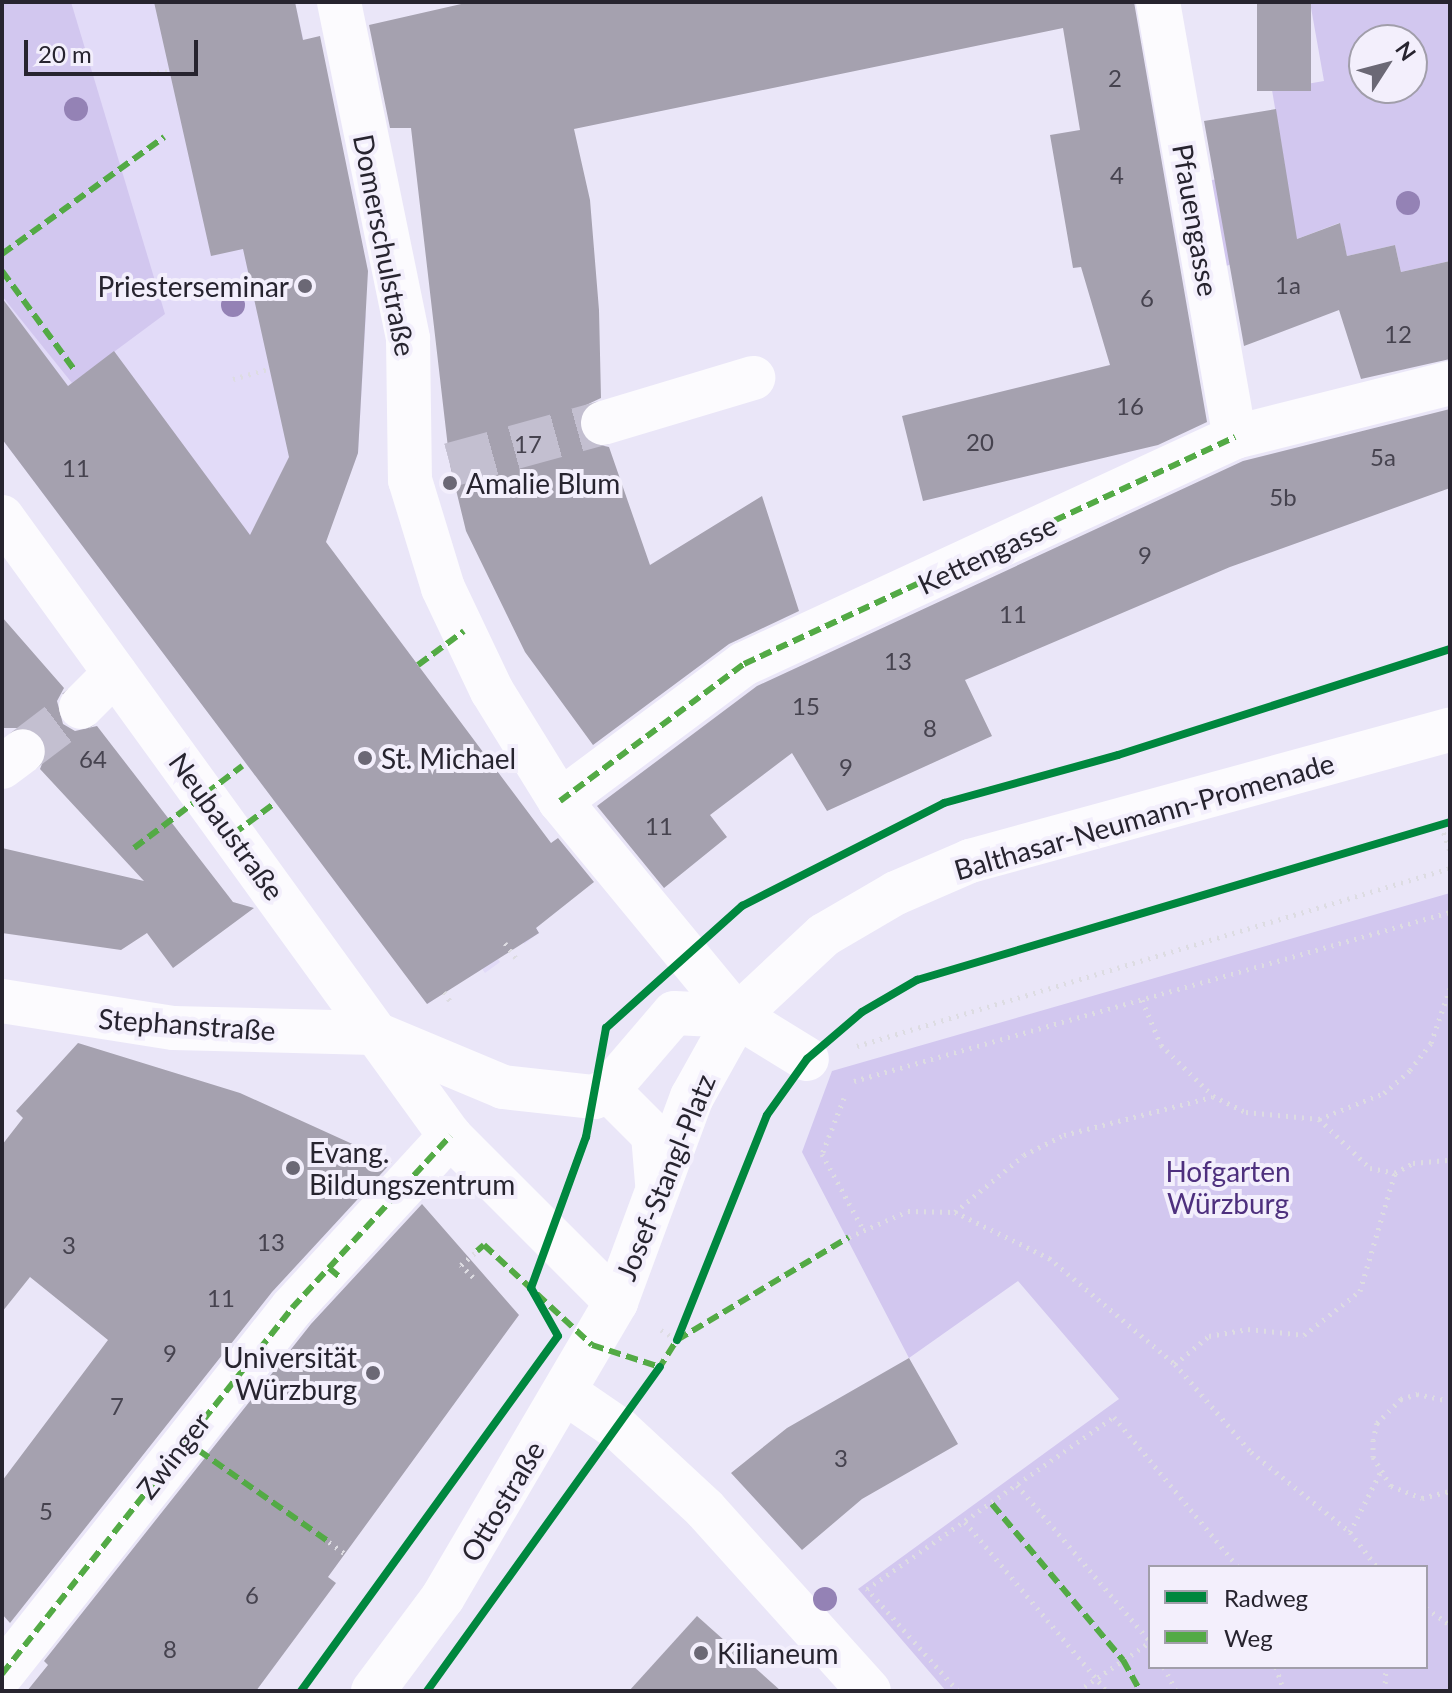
<!DOCTYPE html>
<meta charset="utf-8">
<style>
body{margin:0}
#map{position:relative;width:1452px;height:1693px;overflow:hidden;background:#eae6f8;font-family:Lato,sans-serif}
div>[style]{position:absolute}
[style*='--x']{left:calc(var(--x)*1px);top:calc(var(--y)*1px);width:calc(var(--w)*1px);rotate:calc(var(--a)*1deg)}
.built>*{inset:0;background:#e2dbf8}
.green>*{inset:0;background:#d2c7ef}
.building>*{inset:0;background:#a5a1af;transform-origin:0 0}
.minor-tunnel>*{height:44px;margin-top:-22px;transform-origin:0;background:repeating-linear-gradient(90deg,#c3bfd0 0 44px,transparent 0 66px)}
.path>*{height:5px;margin-top:-2.5px;transform-origin:0;background:repeating-linear-gradient(90deg,#dddce2 0 2px,transparent 0 8px)}
.minor>*{height:44px;margin:-22px;padding:0 22px;transform-origin:22px;border-radius:22px;background:#fcfbfe}
.quiet>*{height:6px;margin-top:-3px;transform-origin:0;background:repeating-linear-gradient(90deg,#53aa45 0 12px,transparent 0 18px)}
.cycleway>*{height:8px;margin:-4px;padding:0 4px;transform-origin:4px;border-radius:4px;background:#00873e}
.trees>*{width:24px;height:24px;margin:-12px;border-radius:50%;background:#9482b5}
.dots>*{width:22px;height:22px;translate:-50% -50%;box-sizing:border-box;border:4px solid #f3effc;border-radius:50%}
span{translate:-50% -50%;white-space:nowrap;text-align:center;line-height:1.15;-webkit-text-stroke:8px #f3effc;paint-order:stroke}
.number-label{font-size:24px;color:#46434f}
.number-label span{-webkit-text-stroke-width:0}
.street-label{font-size:28px;color:#27242f}
.poi-label{font-size:28px;color:#27242f}
.right{translate:-100% -50%;text-align:right}
.left{translate:0 -50%;text-align:left}
.park-label{font-size:28px;color:#4e307e}
.frame{position:absolute;inset:0;border:4px solid #27242f;pointer-events:none}
.legend{position:absolute;left:1148px;top:1565px;width:280px;height:104px;box-sizing:border-box;background:#f3effc;border:2px solid #a19eaa;margin:0;padding:10px 14px;list-style:none;font-size:24px;color:#27242f}
.legend li{display:flex;align-items:center;gap:16px;height:40px}
.legend b{width:40px;border:2px solid #a19eaa}
.north{position:absolute;left:1348px;top:24px;width:80px;height:80px;box-sizing:border-box;background:#f3effc;border:2px solid #a19eaa;border-radius:50%;rotate:54deg;font-size:22px;font-weight:700;line-height:32px;text-align:center;color:#27242f}
.north::after{content:'';display:block;margin:auto;width:28px;height:36px;background:#6b6875;clip-path:polygon(50% 0,100% 100%,50% 72%,0 100%)}
.scale{position:absolute;left:24px;top:40px;width:174px;height:36px;box-sizing:border-box;border:4px solid #27242f;border-top:0;padding-left:10px;font-size:24px;line-height:28px;white-space:nowrap;color:#27242f;-webkit-text-stroke:6px #f3effc;paint-order:stroke}
</style>
<div id="map">
<div class="built">
<i style="clip-path:polygon(2px 2px,295px 2px,366px 316px,358px 453px,338px 507px,307px 516px,539px 933px,524px 944px,517px 935px,493px 951px,500px 962px,485px 973px,480px 966px,428px 1004px,2px 439px)"></i>
</div>
<div class="green">
<i style="clip-path:polygon(2px 2px,71px 2px,165px 314px,72px 383px,2px 296px)"></i>
<i style="clip-path:polygon(evenodd,1310px 2px,1450px 2px,1450px 261px,1401px 272px,1395px 245px,1347px 256px,1339px 223px,1221px 268px,1206px 181px,1285px 168px,1272px 90px,1324px 81px,1310px 2px,1364px 40px,1412px 40px,1412px 88px,1364px 88px,1364px 40px)"></i>
<i style="clip-path:polygon(evenodd,1450px 893px,1450px 1691px,946px 1691px,858px 1589px,1119px 1399px,1018px 1281px,909px 1358px,802px 1152px,832px 1071px,1450px 893px,1150px 1567px,1426px 1567px,1426px 1667px,1150px 1667px,1150px 1567px)"></i>
</div>
<div class="building">
<i style="clip-path:polygon(154px 2px,295px 2px,303px 40px,320px 36px,368px 271px,358px 453px,326px 542px,551px 843px,558px 838px,594px 882px,536px 928px,539px 933px,427px 1004px,2px 439px,2px 298px,68px 386px,114px 351px,250px 535px,289px 457px,243px 249px,211px 256px)"></i>
<i style="clip-path:polygon(470px 2px,1134px 2px,1207px 422px,1158px 445px,923px 501px,902px 416px,1110px 365px,1081px 267px,1073px 268px,1050px 135px,1080px 130px,1063px 28px,574px 129px,590px 200px,599px 310px,601px 398px,584px 406px,579px 431px,586px 442px,609px 447px,650px 565px,762px 496px,799px 611px,729px 644px,593px 745px,525px 652px,466px 531px,450px 465px,411px 128px,390px 128px,369px 25px)"></i>
<i style="left:1257px;top:2px;width:54px;height:89px"></i>
<i style="clip-path:polygon(1276px 109px,1297px 239px,1340px 223px,1347px 256px,1395px 245px,1401px 272px,1450px 261px,1450px 359px,1361px 379px,1339px 310px,1244px 346px,1204px 121px)"></i>
<i style="clip-path:polygon(1450px 409px,1450px 488px,1230px 567px,965px 680px,992px 736px,827px 811px,792px 753px,710px 815px,727px 837px,664px 888px,597px 806px,757px 686px,1243px 461px)"></i>
<i style="clip-path:polygon(2px 617px,64px 688px,57px 701px,63px 724px,75px 731px,97px 726px,233px 902px,254px 908px,173px 968px,147px 933px,121px 950px,2px 933px,2px 848px,144px 881px,40px 769px,48px 749px,42px 735px,32px 728px,2px 728px)"></i>
<i style="clip-path:polygon(78px 1043px,240px 1093px,392px 1162px,272px 1292px,10px 1623px,2px 1614px,2px 1481px,108px 1340px,30px 1277px,2px 1312px,2px 1145px,23px 1118px,16px 1111px)"></i>
<i style="clip-path:polygon(422px 1204px,519px 1315px,328px 1577px,336px 1583px,256px 1691px,27px 1691px,48px 1665px,44px 1661px,311px 1324px)"></i>
<i style="clip-path:polygon(909px 1358px,958px 1444px,862px 1499px,802px 1550px,731px 1473px,787px 1428px)"></i>
<i style="clip-path:polygon(697px 1616px,781px 1691px,629px 1691px)"></i>
</div>
<div class="minor-tunnel">
<i style="--x:450;--y:465;--w:159;--a:-15.4"></i>
<i style="--x:23;--y:751;--w:73;--a:-37.2"></i>
</div>
<div class="path">
<i style="--x:149;--y:73;--w:21;--a:-5"></i>
<i style="--x:233;--y:379;--w:37;--a:-16"></i>
<i style="--x:1441;--y:825;--w:28;--a:71"></i>
<i style="--x:505;--y:943;--w:19;--a:54"></i>
<i style="--x:444;--y:992;--w:11;--a:56"></i>
<i style="--x:1142;--y:1000;--w:49;--a:67.1"></i>
<i style="--x:1161;--y:1045;--w:73;--a:44.4"></i>
<i style="--x:1213;--y:1096;--w:37;--a:26"></i>
<i style="--x:1246;--y:1112;--w:73;--a:5.5"></i>
<i style="--x:1319;--y:1119;--w:70;--a:-21.8"></i>
<i style="--x:1384;--y:1093;--w:35;--a:-41"></i>
<i style="--x:1410;--y:1070;--w:34;--a:-52"></i>
<i style="--x:1431;--y:1043;--w:58;--a:-70.9"></i>
<i style="--x:857;--y:1046;--w:619;--a:-16.71"></i>
<i style="--x:854;--y:1081;--w:619;--a:-15.83"></i>
<i style="--x:844;--y:1098;--w:60;--a:111.4"></i>
<i style="--x:822;--y:1154;--w:85;--a:61.3"></i>
<i style="--x:1319;--y:1119;--w:71;--a:43.9"></i>
<i style="--x:1370;--y:1168;--w:25;--a:11"></i>
<i style="--x:1395;--y:1173;--w:21;--a:-29"></i>
<i style="--x:1413;--y:1163;--w:37;--a:-5"></i>
<i style="--x:955;--y:1212;--w:89;--a:-39.6"></i>
<i style="--x:1024;--y:1155;--w:45;--a:-26.6"></i>
<i style="--x:1064;--y:1135;--w:153;--a:-14.4"></i>
<i style="--x:849;--y:1237;--w:64;--a:-23.8"></i>
<i style="--x:908;--y:1211;--w:47;--a:1.2"></i>
<i style="--x:955;--y:1212;--w:105;--a:26.1"></i>
<i style="--x:1049;--y:1258;--w:165;--a:40.1"></i>
<i style="--x:1175;--y:1364;--w:116;--a:49.2"></i>
<i style="--x:1251;--y:1452;--w:127;--a:38.9"></i>
<i style="--x:1350;--y:1532;--w:44;--a:52.4"></i>
<i style="--x:473;--y:1277;--w:17;--a:-135"></i>
<i style="--x:461;--y:1265;--w:21;--a:-41"></i>
<i style="--x:661;--y:1330;--w:19;--a:32"></i>
<i style="--x:1175;--y:1364;--w:44;--a:-39.5"></i>
<i style="--x:1209;--y:1336;--w:40;--a:-10"></i>
<i style="--x:1248;--y:1329;--w:56;--a:6.1"></i>
<i style="--x:1304;--y:1335;--w:71;--a:-38.2"></i>
<i style="--x:1360;--y:1291;--w:123;--a:-73.5"></i>
<i style="--x:1450;--y:1401;--w:33;--a:-168"></i>
<i style="--x:1418;--y:1394;--w:18;--a:164"></i>
<i style="--x:1401;--y:1399;--w:34;--a:135"></i>
<i style="--x:1377;--y:1423;--w:17;--a:103"></i>
<i style="--x:1373;--y:1440;--w:17;--a:90"></i>
<i style="--x:1373;--y:1457;--w:34;--a:58"></i>
<i style="--x:1391;--y:1486;--w:33;--a:21"></i>
<i style="--x:1422;--y:1498;--w:29;--a:-14"></i>
<i style="--x:1017;--y:1485;--w:205;--a:49.6"></i>
<i style="--x:965;--y:1522;--w:221;--a:50"></i>
<i style="--x:1350;--y:1532;--w:66;--a:-63"></i>
<i style="--x:329;--y:1542;--w:22;--a:36"></i>
<i style="--x:1426;--y:1608;--w:29;--a:35"></i>
<i style="--x:1164;--y:1667;--w:27;--a:63"></i>
<i style="--x:1276;--y:1667;--w:25;--a:72"></i>
<i style="--x:958;--y:1691;--w:137;--a:-131.7"></i>
<i style="--x:867;--y:1589;--w:301;--a:-34.9"></i>
<i style="--x:1114;--y:1417;--w:195;--a:50.4"></i>
<i style="--x:1078;--y:1691;--w:87;--a:-34.2"></i>
<i style="--x:1385;--y:1691;--w:24;--a:-88"></i>
</div>
<div class="minor">
<i style="--x:339;--y:2;--w:344;--a:78.4"></i>
<i style="--x:408;--y:339;--w:141;--a:89.2"></i>
<i style="--x:410;--y:480;--w:113;--a:73"></i>
<i style="--x:443;--y:588;--w:114;--a:64.6"></i>
<i style="--x:492;--y:691;--w:129;--a:58.3"></i>
<i style="--x:560;--y:801;--w:278;--a:50.5"></i>
<i style="--x:1158;--y:2;--w:442;--a:80"></i>
<i style="--x:603;--y:423;--w:157;--a:-16.7"></i>
<i style="--x:2;--y:517;--w:764;--a:54.1"></i>
<i style="--x:450;--y:1136;--w:235;--a:45"></i>
<i style="--x:81;--y:707;--w:48;--a:-45"></i>
<i style="--x:2;--y:767;--w:26;--a:-37"></i>
<i style="--x:560;--y:801;--w:229;--a:-36.7"></i>
<i style="--x:744;--y:664;--w:541;--a:-24.81"></i>
<i style="--x:1235;--y:437;--w:222;--a:-14.1"></i>
<i style="--x:2;--y:1001;--w:173;--a:9"></i>
<i style="--x:173;--y:1028;--w:201;--a:1.4"></i>
<i style="--x:374;--y:1033;--w:140;--a:22.7"></i>
<i style="--x:503;--y:1087;--w:92;--a:6.3"></i>
<i style="--x:594;--y:1097;--w:16;--a:-27"></i>
<i style="--x:608;--y:1090;--w:101;--a:-49.4"></i>
<i style="--x:674;--y:1013;--w:63;--a:2.7"></i>
<i style="--x:737;--y:1016;--w:82;--a:31.6"></i>
<i style="--x:608;--y:1090;--w:64;--a:45"></i>
<i style="--x:653;--y:1135;--w:48;--a:85.2"></i>
<i style="--x:566;--y:1393;--w:65;--a:34.4"></i>
<i style="--x:620;--y:1430;--w:116;--a:42.9"></i>
<i style="--x:705;--y:1509;--w:245;--a:48"></i>
<i style="--x:2;--y:1674;--w:467;--a:-51.6"></i>
<i style="--x:292;--y:1308;--w:234;--a:-47.4"></i>
<i style="--x:373;--y:1691;--w:117;--a:-53.3"></i>
<i style="--x:443;--y:1597;--w:342;--a:-59.6"></i>
<i style="--x:616;--y:1302;--w:219;--a:-69.7"></i>
<i style="--x:692;--y:1097;--w:93;--a:-60.9"></i>
<i style="--x:737;--y:1016;--w:119;--a:-43"></i>
<i style="--x:824;--y:935;--w:83;--a:-30.3"></i>
<i style="--x:896;--y:893;--w:81;--a:-23.4"></i>
<i style="--x:970;--y:861;--w:498;--a:-15.3"></i>
</div>
<div class="quiet">
<i style="--x:2;--y:254;--w:200;--a:-35.8"></i>
<i style="--x:2;--y:271;--w:125;--a:53.8"></i>
<i style="--x:418;--y:665;--w:57;--a:-36.5"></i>
<i style="--x:560;--y:801;--w:229;--a:-36.7"></i>
<i style="--x:744;--y:664;--w:541;--a:-24.81"></i>
<i style="--x:233;--y:834;--w:49;--a:-36.6"></i>
<i style="--x:134;--y:848;--w:136;--a:-37.2"></i>
<i style="--x:477;--y:1251;--w:9;--a:-41"></i>
<i style="--x:484;--y:1245;--w:147;--a:42.8"></i>
<i style="--x:592;--y:1345;--w:71;--a:17.9"></i>
<i style="--x:329;--y:1268;--w:17;--a:40"></i>
<i style="--x:658;--y:1370;--w:36;--a:-58"></i>
<i style="--x:677;--y:1340;--w:200;--a:-30.9"></i>
<i style="--x:184;--y:1440;--w:177;--a:35.1"></i>
<i style="--x:992;--y:1504;--w:204;--a:50"></i>
<i style="--x:1123;--y:1660;--w:35;--a:61"></i>
<i style="--x:2;--y:1674;--w:467;--a:-51.6"></i>
<i style="--x:292;--y:1308;--w:234;--a:-47.4"></i>
</div>
<div class="cycleway">
<i style="--x:677;--y:1340;--w:242;--a:-68.2"></i>
<i style="--x:767;--y:1115;--w:69;--a:-54.5"></i>
<i style="--x:807;--y:1059;--w:72;--a:-40.5"></i>
<i style="--x:862;--y:1012;--w:64;--a:-30.2"></i>
<i style="--x:917;--y:980;--w:556;--a:-16.51"></i>
<i style="--x:301;--y:1691;--w:438;--a:-54.1"></i>
<i style="--x:558;--y:1336;--w:55;--a:-119.4"></i>
<i style="--x:531;--y:1288;--w:161;--a:-70"></i>
<i style="--x:586;--y:1137;--w:111;--a:-79.6"></i>
<i style="--x:606;--y:1028;--w:183;--a:-41.9"></i>
<i style="--x:742;--y:906;--w:227;--a:-27"></i>
<i style="--x:944;--y:803;--w:180;--a:-15.4"></i>
<i style="--x:1118;--y:755;--w:349;--a:-17.7"></i>
<i style="--x:427;--y:1691;--w:399;--a:-54.3"></i>
</div>
<div class="trees">
<i style="left:76px;top:109px"></i>
<i style="left:1408px;top:203px"></i>
<i style="left:233px;top:305px"></i>
<i style="left:825px;top:1599px"></i>
</div>
<div class="dots">
<i style="left:305px;top:286px;background:#6b6875"></i>
<i style="left:450px;top:483px;background:#6b6875"></i>
<i style="left:365px;top:758px;background:#6b6875"></i>
<i style="left:293px;top:1168px;background:#6b6875"></i>
<i style="left:373px;top:1373px;background:#6b6875"></i>
<i style="left:701px;top:1653px;background:#6b6875"></i>
</div>
<div class="number-label">
<span style="left:1115px;top:78px">2</span>
<span style="left:1117px;top:175px">4</span>
<span style="left:1288px;top:285px">1a</span>
<span style="left:1147px;top:298px">6</span>
<span style="left:1398px;top:334px">12</span>
<span style="left:1130px;top:406px">16</span>
<span style="left:980px;top:442px">20</span>
<span style="left:528px;top:444px">17</span>
<span style="left:1383px;top:457px">5a</span>
<span style="left:76px;top:468px">11</span>
<span style="left:1283px;top:497px">5b</span>
<span style="left:1145px;top:555px">9</span>
<span style="left:1013px;top:614px">11</span>
<span style="left:898px;top:661px">13</span>
<span style="left:806px;top:706px">15</span>
<span style="left:930px;top:728px">8</span>
<span style="left:93px;top:759px">64</span>
<span style="left:846px;top:767px">9</span>
<span style="left:659px;top:826px">11</span>
<span style="left:271px;top:1242px">13</span>
<span style="left:69px;top:1245px">3</span>
<span style="left:221px;top:1298px">11</span>
<span style="left:170px;top:1353px">9</span>
<span style="left:117px;top:1406px">7</span>
<span style="left:841px;top:1458px">3</span>
<span style="left:46px;top:1511px">5</span>
<span style="left:252px;top:1595px">6</span>
<span style="left:170px;top:1649px">8</span>
</div>
<div class="street-label">
<span style="left:1196px;top:220px;rotate:80deg">Pfauengasse</span>
<span style="left:385px;top:245px;rotate:79deg">Domerschulstraße</span>
<span style="left:987px;top:554px;rotate:-25deg">Kettengasse</span>
<span style="left:1144px;top:816px;rotate:-16deg">Balthasar-Neumann-Promenade</span>
<span style="left:227px;top:826px;rotate:54deg">Neubaustraße</span>
<span style="left:187px;top:1024px;rotate:4deg">Stephanstraße</span>
<span style="left:665px;top:1177px;rotate:-68deg">Josef-Stangl-Platz</span>
<span style="left:173px;top:1455px;rotate:-52deg">Zwinger</span>
<span style="left:502px;top:1501px;rotate:-59deg">Ottostraße</span>
</div>
<div class="poi-label">
<span class="right" style="left:289px;top:286px">Priesterseminar</span>
<span class="left" style="left:466px;top:483px">Amalie Blum</span>
<span class="left" style="left:381px;top:758px">St. Michael</span>
<span class="left" style="left:309px;top:1168px">Evang.<br>Bildungszentrum</span>
<span class="right" style="left:357px;top:1373px">Universität<br>Würzburg</span>
<span class="left" style="left:717px;top:1653px">Kilianeum</span>
</div>
<div class="park-label">
<span style="left:1228px;top:1187px">Hofgarten<br>Würzburg</span>
</div>
<div class="frame"></div>
<ul class="legend">
<li><b style="height:10px;background:#00873e"></b>Radweg</li>
<li><b style="height:10px;background:#53aa45"></b>Weg</li>
</ul>
<div class="north">N</div>
<div class="scale">20 m</div>
</div>
